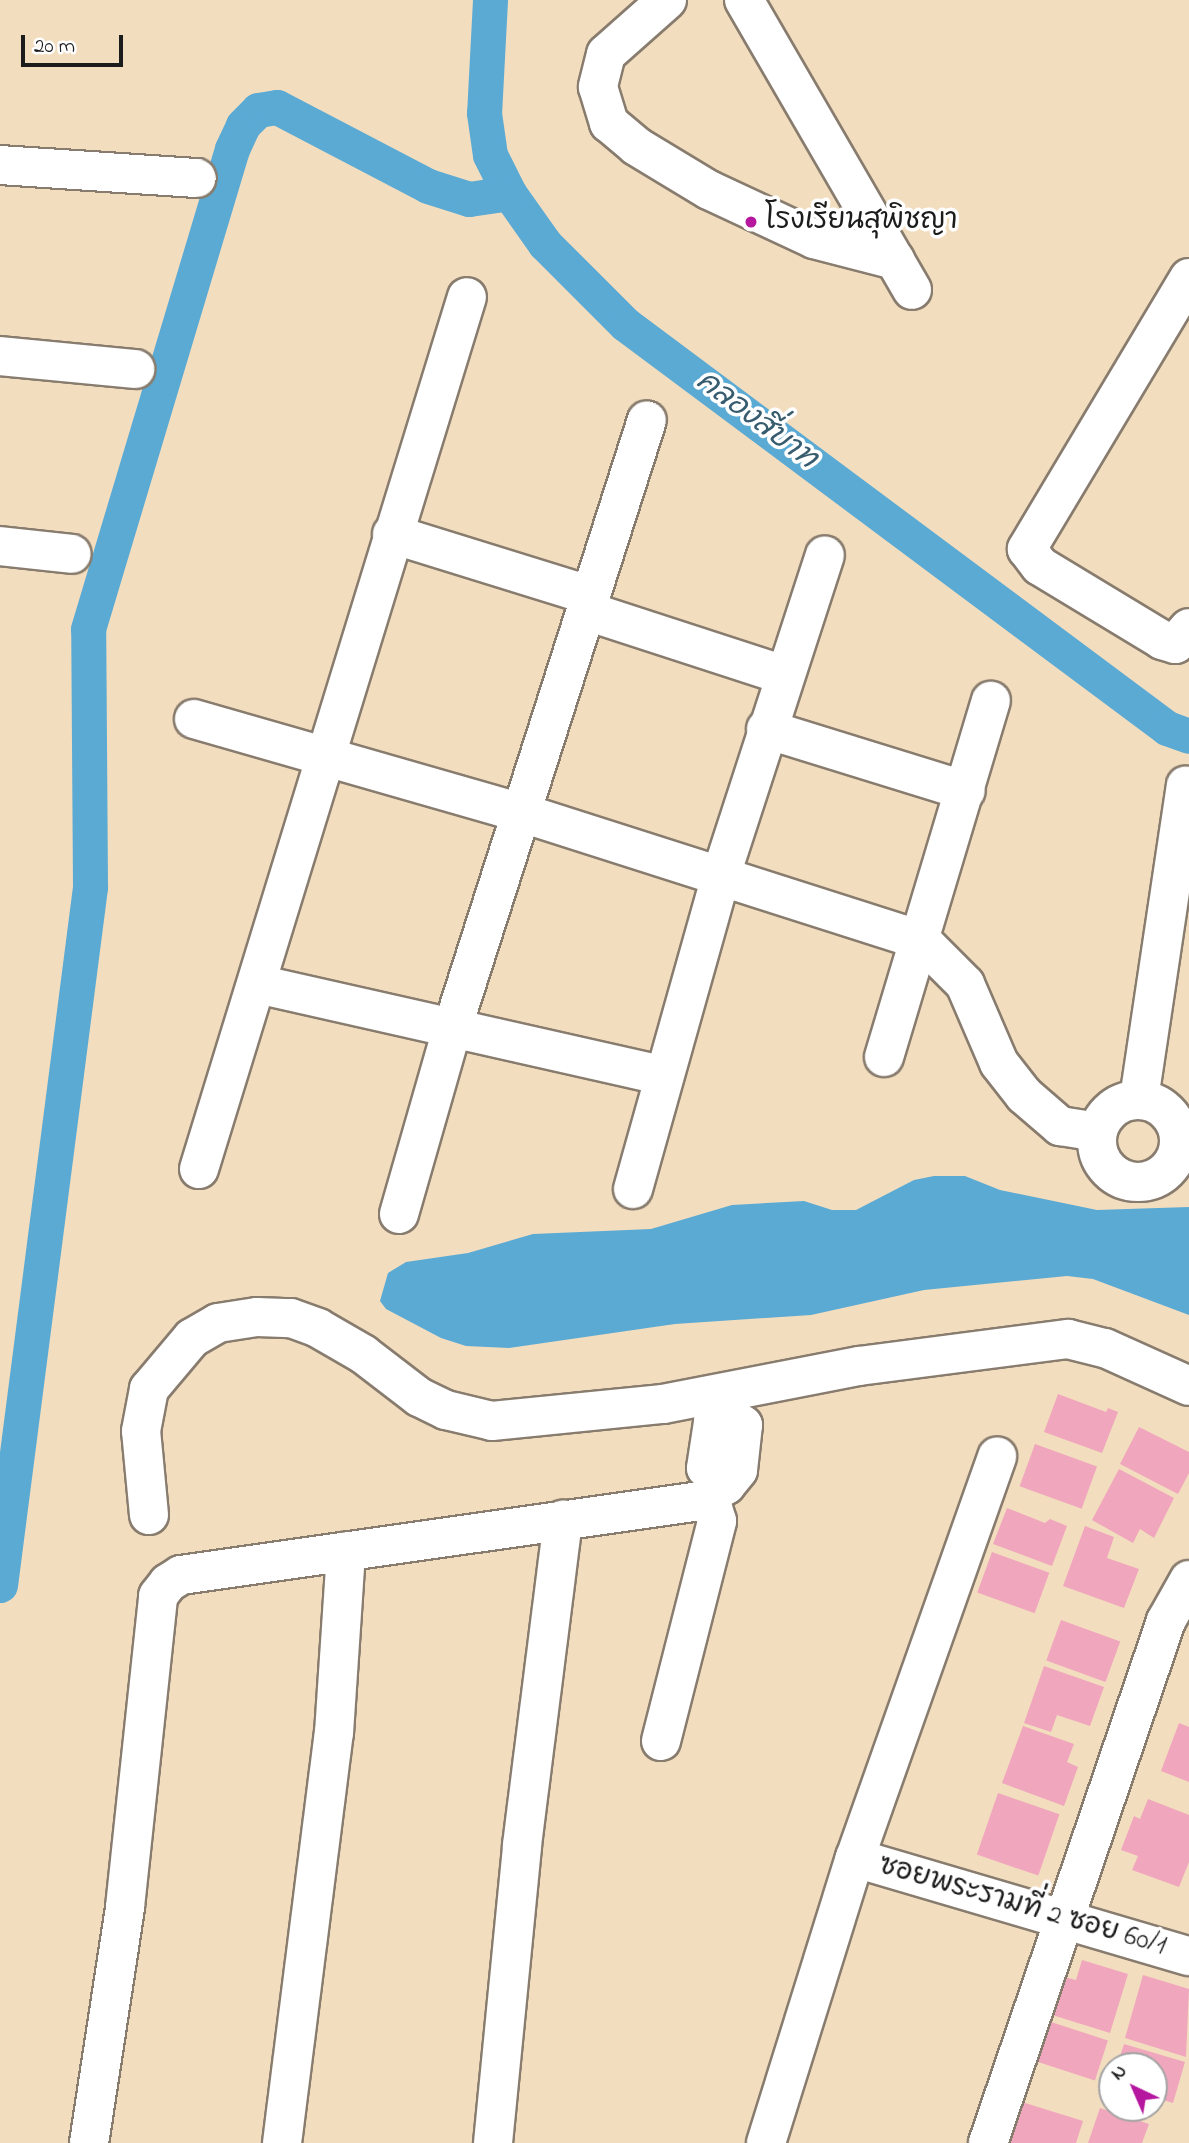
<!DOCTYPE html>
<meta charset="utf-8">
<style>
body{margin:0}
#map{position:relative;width:1189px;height:2143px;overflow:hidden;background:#f3ddbf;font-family:"Indie Flower","Playpen Sans Thai",sans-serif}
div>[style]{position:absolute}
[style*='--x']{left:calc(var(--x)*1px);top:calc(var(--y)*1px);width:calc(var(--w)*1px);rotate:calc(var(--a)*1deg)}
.water>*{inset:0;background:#5aaad4}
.canal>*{height:35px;margin:-17.5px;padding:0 17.5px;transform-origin:17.5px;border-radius:17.5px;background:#5aaad4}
.building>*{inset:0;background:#f0a6bc;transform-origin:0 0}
.roads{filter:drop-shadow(2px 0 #887c6e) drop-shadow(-2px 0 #887c6e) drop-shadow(0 2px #887c6e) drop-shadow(0 -2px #887c6e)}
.minor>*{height:38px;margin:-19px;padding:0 19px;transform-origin:19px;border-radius:19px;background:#fff}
.minor>.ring{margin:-19px;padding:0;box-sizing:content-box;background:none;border:38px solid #fff;border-radius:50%}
.dots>*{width:19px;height:19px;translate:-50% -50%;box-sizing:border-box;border:4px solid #fff;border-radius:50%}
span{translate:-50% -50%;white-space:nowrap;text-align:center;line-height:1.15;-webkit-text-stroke:7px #fff;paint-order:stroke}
.poi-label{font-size:28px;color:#1c1c1c}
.left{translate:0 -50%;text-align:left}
.street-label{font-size:28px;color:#1c1c1c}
.water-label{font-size:30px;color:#385c6f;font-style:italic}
.north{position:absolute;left:1098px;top:2052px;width:70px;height:70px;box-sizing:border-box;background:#fff;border:2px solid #a4a4a4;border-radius:50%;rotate:316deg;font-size:19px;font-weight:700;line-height:28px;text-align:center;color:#1c1c1c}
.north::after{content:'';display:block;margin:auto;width:24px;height:32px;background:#b5179e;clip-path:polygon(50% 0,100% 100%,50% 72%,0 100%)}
.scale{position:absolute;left:21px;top:35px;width:102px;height:32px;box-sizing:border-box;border:4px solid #1c1c1c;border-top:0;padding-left:9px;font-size:21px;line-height:24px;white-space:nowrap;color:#1c1c1c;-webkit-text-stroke:5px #fff;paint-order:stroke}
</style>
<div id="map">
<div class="water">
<i style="clip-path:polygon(934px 1176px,965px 1176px,1000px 1190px,1097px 1210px,1189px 1207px,1189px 1315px,1093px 1279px,1067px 1276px,924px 1290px,811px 1315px,675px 1324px,509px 1348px,466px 1346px,441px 1338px,386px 1309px,380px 1301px,388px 1273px,406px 1262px,468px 1253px,533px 1234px,651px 1229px,732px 1205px,804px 1201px,832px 1210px,856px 1210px,914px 1180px)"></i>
</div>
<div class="canal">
<i style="--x:490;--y:0;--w:113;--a:93"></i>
<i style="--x:484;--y:113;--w:42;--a:81.9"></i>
<i style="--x:490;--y:155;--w:42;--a:63.4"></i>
<i style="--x:509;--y:193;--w:62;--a:54.8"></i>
<i style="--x:545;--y:244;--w:113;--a:45"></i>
<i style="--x:625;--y:324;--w:676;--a:36.7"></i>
<i style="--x:1167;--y:728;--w:23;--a:20"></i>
<i style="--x:0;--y:1585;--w:704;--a:-82.65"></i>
<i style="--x:90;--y:887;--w:258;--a:-90.4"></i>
<i style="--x:88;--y:629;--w:501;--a:-73.3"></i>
<i style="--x:232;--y:149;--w:26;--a:-65"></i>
<i style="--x:243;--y:125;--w:21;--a:-45"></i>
<i style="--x:258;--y:110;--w:19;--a:-9"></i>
<i style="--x:277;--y:107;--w:170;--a:27.6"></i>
<i style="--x:428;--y:186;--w:43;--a:17.6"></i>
<i style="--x:469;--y:199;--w:40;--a:-8.5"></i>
</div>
<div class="building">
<i style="clip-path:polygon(1058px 1394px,1106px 1412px,1108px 1408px,1118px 1412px,1102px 1453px,1044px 1432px)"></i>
<i style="clip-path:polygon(1139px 1427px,1189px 1452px,1189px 1473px,1178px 1494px,1120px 1464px)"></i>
<i style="left:1035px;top:1444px;width:66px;height:45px;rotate:20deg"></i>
<i style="clip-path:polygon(1119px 1469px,1174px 1498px,1154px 1538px,1140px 1529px,1133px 1543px,1092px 1520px)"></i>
<i style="clip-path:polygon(1007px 1508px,1045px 1523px,1050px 1519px,1067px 1526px,1052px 1566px,993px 1544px)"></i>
<i style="clip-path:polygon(1085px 1526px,1114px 1537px,1107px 1558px,1139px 1569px,1124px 1608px,1063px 1586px)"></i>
<i style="left:992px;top:1552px;width:61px;height:43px;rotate:20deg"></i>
<i style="left:1061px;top:1620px;width:63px;height:43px;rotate:20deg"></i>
<i style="clip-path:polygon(1044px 1666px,1104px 1687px,1090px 1726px,1057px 1715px,1051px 1732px,1024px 1723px)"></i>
<i style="clip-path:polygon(1179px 1723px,1189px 1727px,1189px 1782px,1161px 1771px)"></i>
<i style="clip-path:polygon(1023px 1726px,1074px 1744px,1067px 1762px,1078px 1767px,1064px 1806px,1002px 1783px)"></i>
<i style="left:998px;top:1793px;width:65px;height:65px;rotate:19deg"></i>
<i style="clip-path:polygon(1148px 1799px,1189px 1815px,1189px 1862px,1179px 1887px,1132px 1870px,1138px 1856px,1121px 1850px,1134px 1816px,1140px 1819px)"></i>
<i style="clip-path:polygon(1082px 1960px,1128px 1974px,1110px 2033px,1049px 2014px,1060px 1976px,1076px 1980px)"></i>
<i style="clip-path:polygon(1143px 1975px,1189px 1989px,1186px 2057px,1125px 2038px)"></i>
<i style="left:1048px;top:2021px;width:63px;height:42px;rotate:18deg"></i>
<i style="clip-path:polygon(1124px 2044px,1185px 2062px,1173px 2103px,1154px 2097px,1154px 2066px,1117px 2066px)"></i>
<i style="clip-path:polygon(1022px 2102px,1083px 2121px,1076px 2143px,1009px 2143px)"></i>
<i style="clip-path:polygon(1100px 2108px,1149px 2124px,1142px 2143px,1088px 2143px)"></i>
</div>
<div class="roads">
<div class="minor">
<i style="--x:667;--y:0;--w:81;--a:138.5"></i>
<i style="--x:606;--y:54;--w:34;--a:104"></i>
<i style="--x:598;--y:87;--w:38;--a:73"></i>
<i style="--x:609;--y:123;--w:35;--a:40"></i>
<i style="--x:636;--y:146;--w:85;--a:31.1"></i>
<i style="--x:709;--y:190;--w:116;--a:25"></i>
<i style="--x:814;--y:239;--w:84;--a:14.5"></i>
<i style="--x:744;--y:0;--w:335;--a:59.9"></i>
<i style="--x:0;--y:165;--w:197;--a:3.8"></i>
<i style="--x:1189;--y:278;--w:316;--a:120.9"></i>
<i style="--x:1027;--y:549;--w:21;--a:53"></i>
<i style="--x:1040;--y:566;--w:143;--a:31.2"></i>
<i style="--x:1162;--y:640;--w:14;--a:17"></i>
<i style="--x:1175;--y:644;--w:21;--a:-49"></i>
<i style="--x:0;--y:356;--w:136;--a:5.5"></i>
<i style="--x:392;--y:534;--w:206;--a:17.2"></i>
<i style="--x:0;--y:546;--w:72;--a:6.3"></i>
<i style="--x:587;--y:611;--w:207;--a:18"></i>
<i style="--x:194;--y:719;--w:341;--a:16"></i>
<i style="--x:522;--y:813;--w:420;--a:17.7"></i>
<i style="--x:922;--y:941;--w:61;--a:45"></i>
<i style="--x:965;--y:984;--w:86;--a:66.7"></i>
<i style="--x:999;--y:1063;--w:41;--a:52"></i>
<i style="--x:1024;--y:1095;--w:48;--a:40.7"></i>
<i style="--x:1060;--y:1126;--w:37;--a:9"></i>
<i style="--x:766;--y:729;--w:209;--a:17.2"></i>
<i style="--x:257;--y:984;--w:417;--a:12.7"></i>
<i style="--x:884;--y:1057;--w:372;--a:-73.3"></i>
<i style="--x:1139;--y:1099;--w:317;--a:-81.5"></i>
<i class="ring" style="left:1097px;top:1100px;width:44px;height:44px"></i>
<i style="--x:199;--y:1169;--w:912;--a:-72.92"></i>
<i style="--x:633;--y:1189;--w:326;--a:-74.3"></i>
<i style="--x:721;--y:875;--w:336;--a:-72"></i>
<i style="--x:399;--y:1214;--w:192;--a:-74"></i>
<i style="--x:452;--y:1029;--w:639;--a:-72.25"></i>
<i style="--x:726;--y:1485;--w:26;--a:-140"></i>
<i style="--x:706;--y:1468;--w:47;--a:-81.3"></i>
<i style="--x:713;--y:1422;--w:15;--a:-37"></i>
<i style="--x:725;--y:1413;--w:19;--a:-87"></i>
<i style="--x:149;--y:1515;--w:84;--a:-95.4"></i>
<i style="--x:141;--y:1431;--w:43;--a:-79.2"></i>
<i style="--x:149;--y:1389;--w:67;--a:-49.9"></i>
<i style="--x:192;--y:1338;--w:30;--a:-30"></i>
<i style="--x:218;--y:1323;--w:39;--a:-9"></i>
<i style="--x:257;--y:1317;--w:34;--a:2"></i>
<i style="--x:291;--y:1318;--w:29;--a:20"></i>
<i style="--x:318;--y:1328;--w:52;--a:30"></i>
<i style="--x:363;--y:1354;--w:71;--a:37.5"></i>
<i style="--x:419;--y:1397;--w:30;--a:26"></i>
<i style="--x:446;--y:1410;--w:47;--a:13.4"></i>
<i style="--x:492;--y:1421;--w:172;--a:-5.7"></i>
<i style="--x:663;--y:1404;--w:200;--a:-11"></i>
<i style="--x:859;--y:1366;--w:211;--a:-7.4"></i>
<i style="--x:1068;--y:1339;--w:38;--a:14"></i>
<i style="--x:1105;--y:1348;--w:92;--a:24.3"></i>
<i style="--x:661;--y:1741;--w:227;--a:-75.7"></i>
<i style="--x:717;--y:1521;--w:14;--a:-107"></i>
<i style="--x:713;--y:1508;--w:15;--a:-152"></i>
<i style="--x:855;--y:1858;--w:348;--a:16.4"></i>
<i style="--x:89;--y:2143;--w:239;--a:-81.3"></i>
<i style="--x:125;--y:1907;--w:313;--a:-83.9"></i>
<i style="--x:158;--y:1596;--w:16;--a:-52"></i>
<i style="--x:168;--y:1583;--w:15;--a:-32"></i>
<i style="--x:181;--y:1575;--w:524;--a:-8.11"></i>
<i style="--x:700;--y:1501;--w:31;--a:-32"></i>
<i style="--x:726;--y:1485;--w:19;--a:-51"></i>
<i style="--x:738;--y:1470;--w:45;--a:-83.7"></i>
<i style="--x:743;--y:1425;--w:22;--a:-146"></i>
<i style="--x:282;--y:2143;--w:413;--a:-82.8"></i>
<i style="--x:334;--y:1733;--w:182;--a:-86.2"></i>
<i style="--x:493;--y:2143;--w:299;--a:-84.4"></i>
<i style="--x:522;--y:1845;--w:328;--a:-82.8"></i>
<i style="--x:766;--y:2143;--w:299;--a:-72.7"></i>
<i style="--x:855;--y:1858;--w:426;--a:-70.5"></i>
<i style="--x:988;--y:2143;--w:552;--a:-71.17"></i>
<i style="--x:1166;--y:1621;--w:47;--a:-60.7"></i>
</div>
</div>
<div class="dots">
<i style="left:751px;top:222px;background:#b5179e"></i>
</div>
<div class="poi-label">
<span class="left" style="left:765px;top:222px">โรงเรียนสุพิชญา</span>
</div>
<div class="street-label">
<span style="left:1022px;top:1907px;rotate:16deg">ซอยพระรามที่ 2 ซอย 60/1</span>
</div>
<div class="water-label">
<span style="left:756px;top:421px;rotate:37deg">คลองสี่บาท</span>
</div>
<div class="north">N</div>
<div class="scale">20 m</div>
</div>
